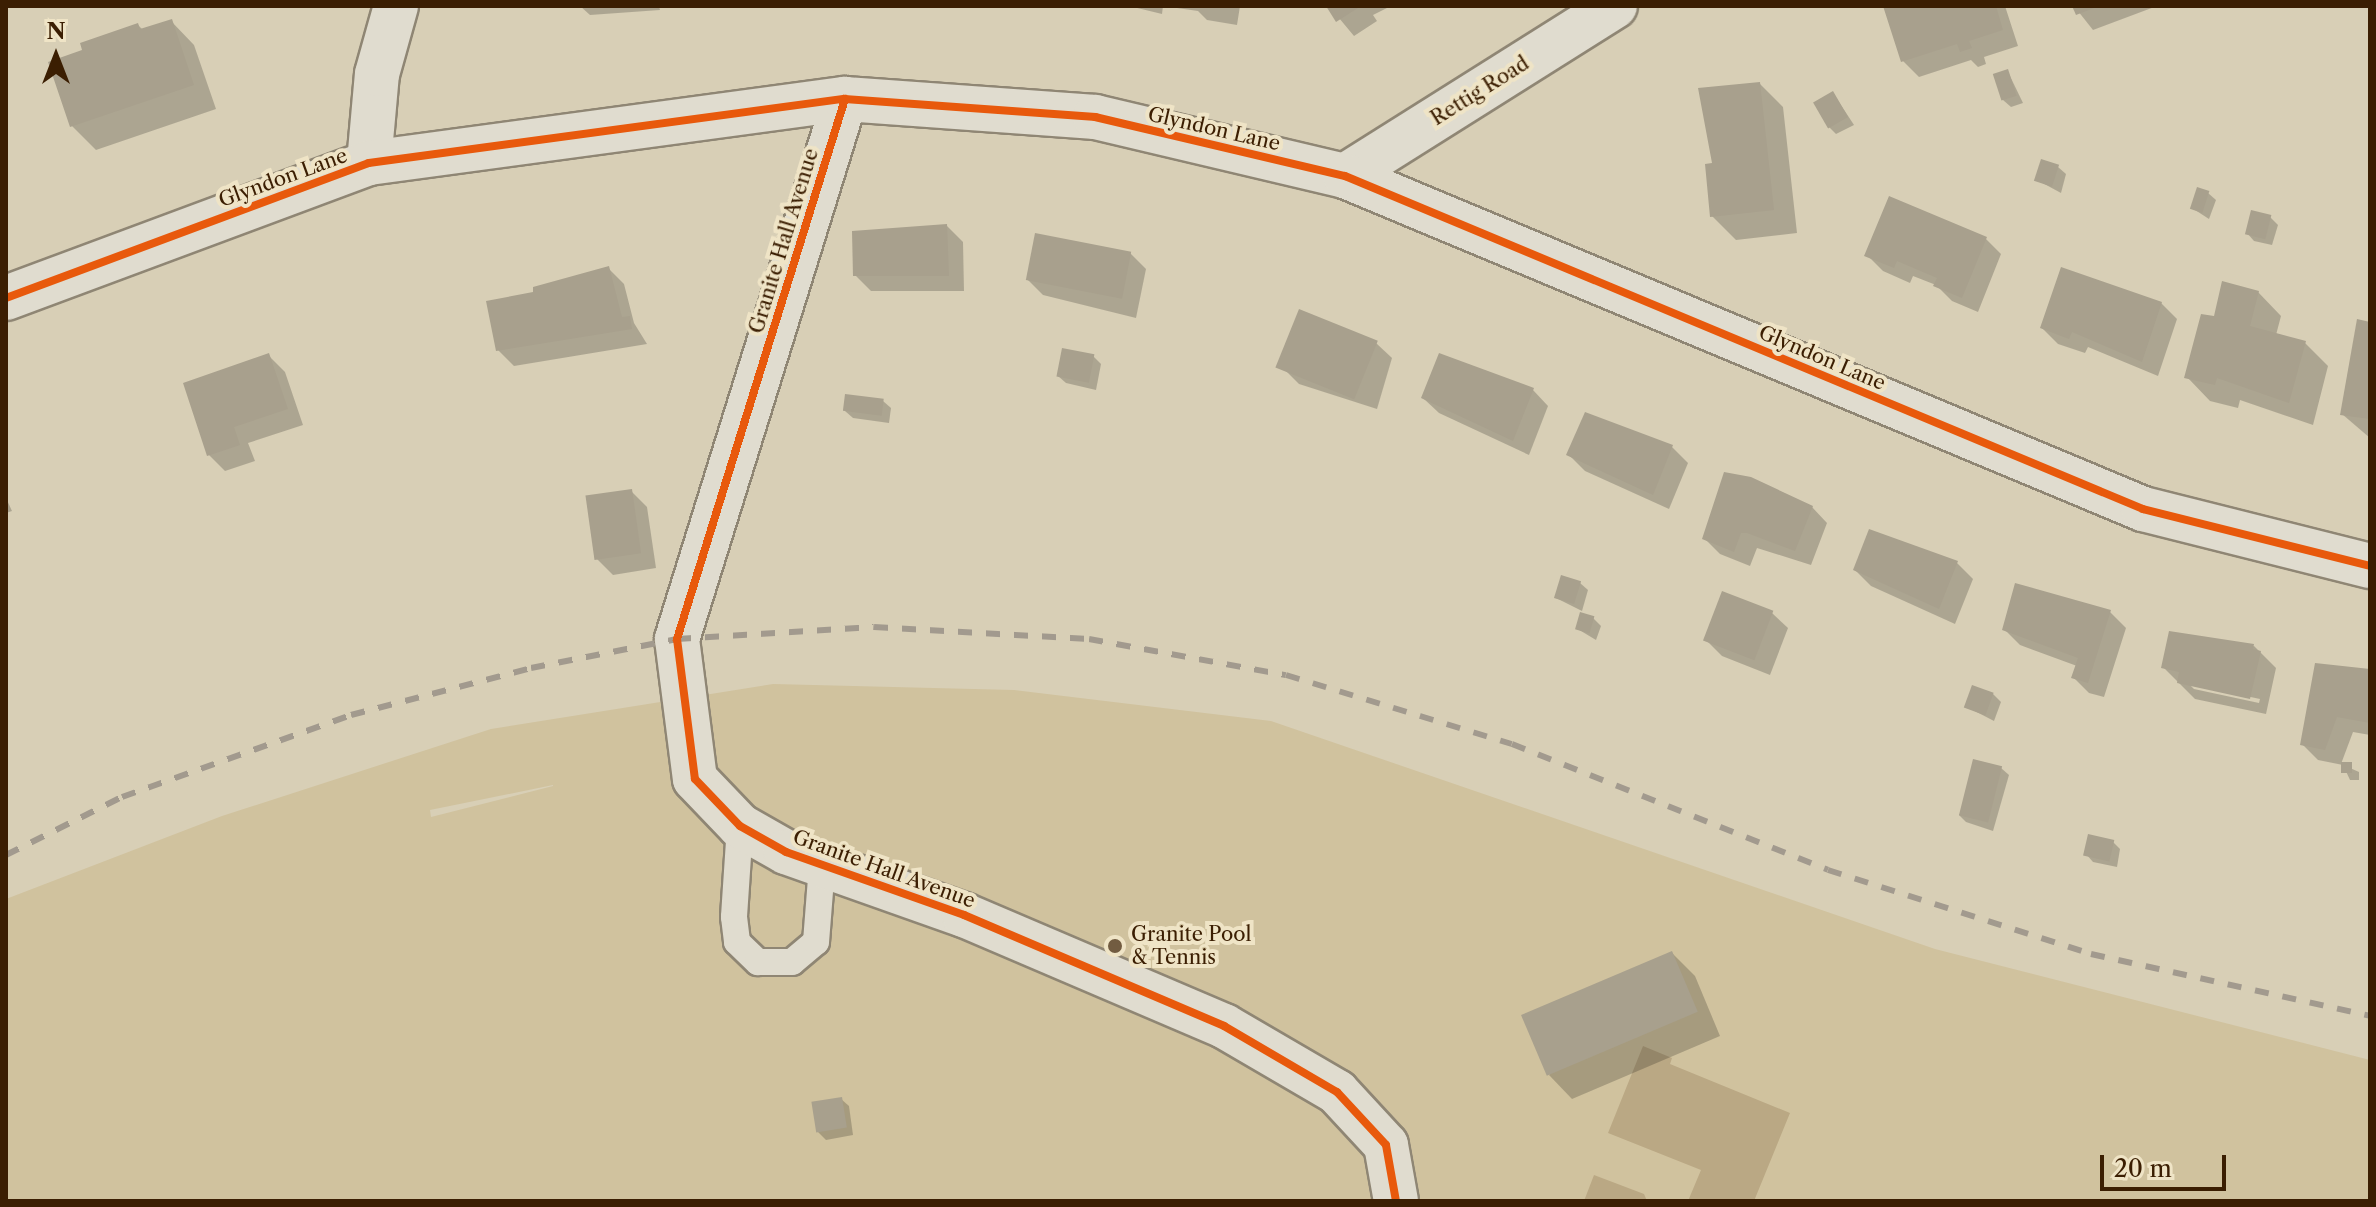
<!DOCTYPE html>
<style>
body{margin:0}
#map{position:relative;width:2376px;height:1207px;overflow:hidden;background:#d8cfb6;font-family:"Libre Caslon Text",serif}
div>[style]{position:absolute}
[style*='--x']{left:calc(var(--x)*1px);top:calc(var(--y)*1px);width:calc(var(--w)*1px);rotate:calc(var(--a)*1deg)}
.green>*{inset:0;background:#d0c29e}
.water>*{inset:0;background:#baa884}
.shadow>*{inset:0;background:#0003}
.building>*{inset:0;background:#a8a08d;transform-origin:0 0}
.roads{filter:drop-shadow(2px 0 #8f8674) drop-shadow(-2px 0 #8f8674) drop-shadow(0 2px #8f8674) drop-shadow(0 -2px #8f8674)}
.service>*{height:26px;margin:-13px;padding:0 13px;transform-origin:13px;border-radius:13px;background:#e0dccf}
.minor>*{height:44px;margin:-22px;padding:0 22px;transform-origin:22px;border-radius:22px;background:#e0dccf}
.rail>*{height:6px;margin-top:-3px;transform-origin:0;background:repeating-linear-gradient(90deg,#a29a8e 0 14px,transparent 0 28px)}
.cycleway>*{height:8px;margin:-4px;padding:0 4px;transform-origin:4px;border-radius:4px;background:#e8590c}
.dots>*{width:22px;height:22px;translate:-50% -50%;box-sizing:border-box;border:4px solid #efe4c6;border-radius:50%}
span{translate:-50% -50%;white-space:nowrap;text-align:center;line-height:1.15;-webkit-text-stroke:8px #efe4c6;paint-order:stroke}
.street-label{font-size:20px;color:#3b1e02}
.poi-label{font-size:20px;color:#3b1e02}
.left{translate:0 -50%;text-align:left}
.frame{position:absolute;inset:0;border:8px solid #3b1e02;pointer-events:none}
.north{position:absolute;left:16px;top:16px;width:80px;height:80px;-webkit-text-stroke:6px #efe4c6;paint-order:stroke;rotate:0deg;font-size:22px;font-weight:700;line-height:32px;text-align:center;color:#3b1e02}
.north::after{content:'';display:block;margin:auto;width:28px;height:36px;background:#3b1e02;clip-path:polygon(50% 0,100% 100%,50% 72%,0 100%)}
.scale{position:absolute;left:2100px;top:1155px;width:126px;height:36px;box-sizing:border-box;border:4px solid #3b1e02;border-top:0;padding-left:10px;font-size:24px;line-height:28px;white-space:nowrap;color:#3b1e02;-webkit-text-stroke:6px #efe4c6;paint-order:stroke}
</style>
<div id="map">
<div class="green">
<i style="clip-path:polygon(evenodd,773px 684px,1014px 690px,1271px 721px,1935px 949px,2370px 1060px,2370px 1201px,6px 1201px,6px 899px,222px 816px,491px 729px,773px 684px,553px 785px,553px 786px,431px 817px,430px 810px,553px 785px)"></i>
</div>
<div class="water">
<i style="clip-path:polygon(1643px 1046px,1672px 1058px,1670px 1064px,1790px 1113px,1754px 1201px,1688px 1201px,1701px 1170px,1608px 1133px)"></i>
<i style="clip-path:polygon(1594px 1175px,1644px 1194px,1647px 1201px,1584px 1201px)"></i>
</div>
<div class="shadow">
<i style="clip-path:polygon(580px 6px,659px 6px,660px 10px,590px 15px)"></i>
<i style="clip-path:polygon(1129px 6px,1240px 6px,1237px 25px,1207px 20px,1198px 11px,1163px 6px,1162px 14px)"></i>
<i style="clip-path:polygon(1329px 6px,1391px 6px,1373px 15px,1377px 21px,1354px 36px)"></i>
<i style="clip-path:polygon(1885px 6px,2005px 6px,2018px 46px,1984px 57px,1986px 64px,1978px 67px,1971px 60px,1919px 77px,1903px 61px)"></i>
<i style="clip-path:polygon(2074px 6px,2157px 6px,2093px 30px)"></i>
<i style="clip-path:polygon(171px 21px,194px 45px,216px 109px,96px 150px,72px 126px,85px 51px,138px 25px,143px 30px)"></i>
<i style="clip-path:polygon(2008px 72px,2023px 103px,2011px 107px,2003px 100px)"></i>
<i style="clip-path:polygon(1760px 84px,1783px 107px,1797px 233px,1736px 240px,1712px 216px,1714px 165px,1700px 90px)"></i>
<i style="clip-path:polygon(1833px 93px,1854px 125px,1836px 134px,1829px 127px)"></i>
<i style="clip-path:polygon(2058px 167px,2066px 174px,2061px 193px,2037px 180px)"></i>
<i style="clip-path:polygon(2208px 193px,2216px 200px,2209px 219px,2192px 208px)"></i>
<i style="clip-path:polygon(2270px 217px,2278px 225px,2272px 245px,2254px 241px,2247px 233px)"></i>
<i style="clip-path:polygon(947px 226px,963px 242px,964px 291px,871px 291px,855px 275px)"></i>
<i style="clip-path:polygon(1986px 239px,2001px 254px,1978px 312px,1952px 301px,1936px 285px,1913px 276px,1910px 283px,1883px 271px,1867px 255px)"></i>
<i style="clip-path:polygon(1130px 253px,1146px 269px,1136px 318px,1043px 295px,1027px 279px)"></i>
<i style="clip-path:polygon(608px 268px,624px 284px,634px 323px,647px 344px,514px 366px,498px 350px,536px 294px)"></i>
<i style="clip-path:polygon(2258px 292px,2281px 316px,2276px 335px,2305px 343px,2328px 366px,2313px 425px,2240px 400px,2238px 408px,2210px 401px,2187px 377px,2216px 319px)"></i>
<i style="clip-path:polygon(2161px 303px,2177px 319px,2158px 376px,2088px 347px,2085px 353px,2058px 344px,2042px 328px)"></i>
<i style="clip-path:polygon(1300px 312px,1376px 343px,1392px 358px,1377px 409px,1299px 384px,1283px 368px)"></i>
<i style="clip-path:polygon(2370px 324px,2370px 438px,2342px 414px)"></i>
<i style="clip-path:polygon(269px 356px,285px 372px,303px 425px,248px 443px,255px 461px,225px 471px,209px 455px)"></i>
<i style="clip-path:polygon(1093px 356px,1101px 364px,1096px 390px,1066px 383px,1058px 376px)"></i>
<i style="clip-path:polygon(1533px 390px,1548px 406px,1529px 455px,1439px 413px,1423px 398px)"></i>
<i style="clip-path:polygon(883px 401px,891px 408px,889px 423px,853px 418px,845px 411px)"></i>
<i style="clip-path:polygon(1672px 447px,1688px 463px,1669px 509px,1585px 471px,1569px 455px)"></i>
<i style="clip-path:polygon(631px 491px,647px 507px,656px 568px,613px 575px,597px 559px)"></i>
<i style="clip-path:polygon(6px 498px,12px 511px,6px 513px)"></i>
<i style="clip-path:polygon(1812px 507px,1827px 523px,1811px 565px,1757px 548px,1750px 566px,1720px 554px,1704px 538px)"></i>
<i style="clip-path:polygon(1957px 563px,1973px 579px,1955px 624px,1871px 586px,1855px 570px)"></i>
<i style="clip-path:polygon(1580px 583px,1588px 590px,1582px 611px,1556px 598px)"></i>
<i style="clip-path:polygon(2110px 612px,2126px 628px,2104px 697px,2089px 693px,2073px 677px,2077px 666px,2020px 645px,2004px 629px)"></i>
<i style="clip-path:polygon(1772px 613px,1788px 628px,1770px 675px,1722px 656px,1706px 640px)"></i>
<i style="clip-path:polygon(1593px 618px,1601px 626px,1596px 640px,1576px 628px)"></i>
<i style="clip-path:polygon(evenodd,2254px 646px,2276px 668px,2266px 714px,2195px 699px,2163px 667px,2254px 646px,2189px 684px,2260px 699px,2259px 703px,2194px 689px,2189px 684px)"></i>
<i style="clip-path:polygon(2370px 673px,2370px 735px,2353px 732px,2341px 764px,2359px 772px,2359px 780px,2350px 780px,2343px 765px,2318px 760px,2302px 744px)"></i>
<i style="clip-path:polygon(1993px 694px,2001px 702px,1994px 721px,1967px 707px)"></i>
<i style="clip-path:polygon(2001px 768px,2009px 775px,1993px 831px,1966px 822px,1959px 815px)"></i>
<i style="clip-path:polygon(2113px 842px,2120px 849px,2117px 867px,2093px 862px,2086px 854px)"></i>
<i style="clip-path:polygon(1672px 953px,1695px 976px,1720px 1036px,1572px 1099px,1549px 1075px)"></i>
<i style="clip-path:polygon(841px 1099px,849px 1106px,853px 1135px,826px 1140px,818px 1132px)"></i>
</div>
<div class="building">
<i style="clip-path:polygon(1326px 6px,1361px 6px,1336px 22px)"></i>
<i style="clip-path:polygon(1883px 6px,1996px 6px,2003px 30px,1969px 41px,1972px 48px,1960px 52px,1957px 44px,1901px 62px)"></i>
<i style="clip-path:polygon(2072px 6px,2099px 6px,2076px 15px)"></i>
<i style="clip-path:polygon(172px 19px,194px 85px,70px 127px,48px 62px,82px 50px,80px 43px,138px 23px,140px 29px)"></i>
<i style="left:2008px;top:69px;width:28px;height:16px;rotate:72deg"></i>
<i style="clip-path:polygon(1760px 82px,1774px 210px,1710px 217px,1705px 164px,1712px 163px,1698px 88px)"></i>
<i style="left:1833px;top:91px;width:30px;height:23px;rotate:60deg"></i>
<i style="left:2041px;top:159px;width:19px;height:23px;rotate:18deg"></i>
<i style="left:2197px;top:187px;width:13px;height:23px;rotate:18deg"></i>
<i style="clip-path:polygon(1889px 196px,1987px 237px,1962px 298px,1933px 286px,1937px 278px,1897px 261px,1894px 268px,1864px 256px)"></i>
<i style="left:2251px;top:210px;width:21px;height:25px;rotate:14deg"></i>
<i style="clip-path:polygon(947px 224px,949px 276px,853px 276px,852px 231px)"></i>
<i style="left:1035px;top:233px;width:98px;height:48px;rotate:11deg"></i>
<i style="clip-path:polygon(609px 266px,622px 317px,630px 316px,632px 329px,496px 351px,486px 301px,533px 292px,533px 287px)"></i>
<i style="clip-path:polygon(2061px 267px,2162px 302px,2142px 362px,2072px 332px,2069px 339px,2040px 328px)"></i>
<i style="clip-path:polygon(2222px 281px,2259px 291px,2250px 326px,2306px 341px,2289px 403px,2217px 378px,2215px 385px,2184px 378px,2201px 314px,2214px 316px)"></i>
<i style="left:1299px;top:309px;width:85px;height:63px;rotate:22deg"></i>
<i style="clip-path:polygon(2357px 319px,2370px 322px,2370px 419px,2340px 415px)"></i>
<i style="left:1062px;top:348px;width:33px;height:29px;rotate:11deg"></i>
<i style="clip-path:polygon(269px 353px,288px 409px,234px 427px,240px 445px,207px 456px,183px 383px)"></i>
<i style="clip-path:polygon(1439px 353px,1534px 388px,1513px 441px,1421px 398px)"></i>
<i style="left:845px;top:394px;width:39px;height:17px;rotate:7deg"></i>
<i style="clip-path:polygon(1585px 412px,1673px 445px,1653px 495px,1566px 455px)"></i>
<i style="clip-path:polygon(1724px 472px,1751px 477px,1813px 506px,1795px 551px,1747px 533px,1741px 533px,1734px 552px,1702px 539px)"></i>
<i style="left:632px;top:489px;width:65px;height:47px;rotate:82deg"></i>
<i style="clip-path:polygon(1869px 529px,1958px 561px,1939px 609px,1853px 570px)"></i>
<i style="left:1561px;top:575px;width:21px;height:24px;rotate:17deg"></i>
<i style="clip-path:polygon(2015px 583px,2111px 610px,2088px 683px,2071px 678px,2078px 658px,2002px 630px)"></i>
<i style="left:1722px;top:591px;width:55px;height:53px;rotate:21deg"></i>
<i style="left:1580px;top:612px;width:15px;height:18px;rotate:16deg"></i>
<i style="clip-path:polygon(2169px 631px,2254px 644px,2253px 649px,2261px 651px,2250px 699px,2177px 683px,2179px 672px,2161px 668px)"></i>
<i style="clip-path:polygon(2315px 663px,2370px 669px,2370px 723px,2337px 717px,2325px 750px,2300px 745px)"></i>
<i style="left:1972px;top:685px;width:23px;height:24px;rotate:20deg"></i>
<i style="left:1973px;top:759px;width:30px;height:58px;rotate:14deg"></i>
<i style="left:2341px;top:762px;width:11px;height:11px"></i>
<i style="left:2088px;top:834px;width:27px;height:22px;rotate:13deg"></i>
<i style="left:1672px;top:951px;width:66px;height:164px;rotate:67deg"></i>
<i style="left:842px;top:1097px;width:31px;height:31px;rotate:81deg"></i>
</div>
<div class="roads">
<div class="service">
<i style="--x:740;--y:826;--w:91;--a:93.8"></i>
<i style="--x:734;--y:917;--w:25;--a:83"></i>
<i style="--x:737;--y:942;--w:29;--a:44"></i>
<i style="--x:758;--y:962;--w:34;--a:0"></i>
<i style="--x:792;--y:962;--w:31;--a:-40"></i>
<i style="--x:816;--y:942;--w:77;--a:-85.5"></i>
</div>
<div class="minor">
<i style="--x:845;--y:99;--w:566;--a:107.28"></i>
<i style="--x:677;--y:639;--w:141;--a:82.7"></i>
<i style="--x:695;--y:779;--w:65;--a:46.2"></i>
<i style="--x:740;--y:826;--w:53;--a:29.5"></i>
<i style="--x:786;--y:852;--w:189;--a:19.5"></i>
<i style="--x:964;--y:915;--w:283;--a:23.1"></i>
<i style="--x:1224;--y:1026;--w:131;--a:30.3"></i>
<i style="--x:1337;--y:1092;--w:72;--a:47.2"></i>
<i style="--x:1386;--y:1145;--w:57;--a:79.9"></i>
<i style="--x:369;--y:163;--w:89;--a:-84.9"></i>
<i style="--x:377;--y:74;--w:71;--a:-74.4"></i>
<i style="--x:1345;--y:176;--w:319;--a:-32.2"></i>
<i style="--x:6;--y:298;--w:387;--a:-20.4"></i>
<i style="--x:369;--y:163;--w:480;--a:-7.7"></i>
<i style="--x:845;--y:99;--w:251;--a:4.1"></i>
<i style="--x:1095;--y:117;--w:257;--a:13.3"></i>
<i style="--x:1345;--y:176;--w:865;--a:22.65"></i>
<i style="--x:2143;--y:509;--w:234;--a:14.1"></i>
</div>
</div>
<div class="rail">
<i style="--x:6;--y:855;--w:130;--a:-26.6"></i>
<i style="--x:122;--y:797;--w:243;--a:-19.7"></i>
<i style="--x:351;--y:715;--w:186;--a:-14.6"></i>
<i style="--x:531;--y:668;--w:149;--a:-11.2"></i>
<i style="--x:677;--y:639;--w:197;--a:-3.5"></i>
<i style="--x:874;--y:627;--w:215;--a:3.2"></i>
<i style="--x:1089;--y:639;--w:200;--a:10.4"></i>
<i style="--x:1286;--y:675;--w:236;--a:17"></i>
<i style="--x:1512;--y:744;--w:340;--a:21.7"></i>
<i style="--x:1828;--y:870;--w:276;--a:17.7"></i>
<i style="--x:2091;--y:954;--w:286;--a:12.5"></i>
</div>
<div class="cycleway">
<i style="--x:845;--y:99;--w:566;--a:107.28"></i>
<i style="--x:677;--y:639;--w:141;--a:82.7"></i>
<i style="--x:695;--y:779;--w:65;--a:46.2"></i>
<i style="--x:740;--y:826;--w:53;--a:29.5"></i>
<i style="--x:786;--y:852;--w:189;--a:19.5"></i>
<i style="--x:964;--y:915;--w:283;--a:23.1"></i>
<i style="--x:1224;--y:1026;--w:131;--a:30.3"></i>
<i style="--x:1337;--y:1092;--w:72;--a:47.2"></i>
<i style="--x:1386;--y:1145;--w:57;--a:79.9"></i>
<i style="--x:6;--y:298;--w:387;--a:-20.4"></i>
<i style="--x:369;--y:163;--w:480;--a:-7.7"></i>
<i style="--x:845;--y:99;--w:251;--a:4.1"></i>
<i style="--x:1095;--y:117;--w:257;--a:13.3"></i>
<i style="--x:1345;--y:176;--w:865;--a:22.65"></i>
<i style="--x:2143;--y:509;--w:234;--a:14.1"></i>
</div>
<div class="dots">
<i style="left:1115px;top:946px;background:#725c41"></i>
</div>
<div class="street-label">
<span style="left:1480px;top:91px;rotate:-32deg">Rettig Road</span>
<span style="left:1214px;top:129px;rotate:13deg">Glyndon Lane</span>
<span style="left:283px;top:178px;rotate:-20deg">Glyndon Lane</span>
<span style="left:784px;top:241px;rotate:-73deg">Granite Hall Avenue</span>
<span style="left:1822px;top:358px;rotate:23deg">Glyndon Lane</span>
<span style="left:884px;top:869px;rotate:20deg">Granite Hall Avenue</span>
</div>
<div class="poi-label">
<span class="left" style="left:1131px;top:946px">Granite Pool<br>&amp; Tennis</span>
</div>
<div class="frame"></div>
<div class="north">N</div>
<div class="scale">20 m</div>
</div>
